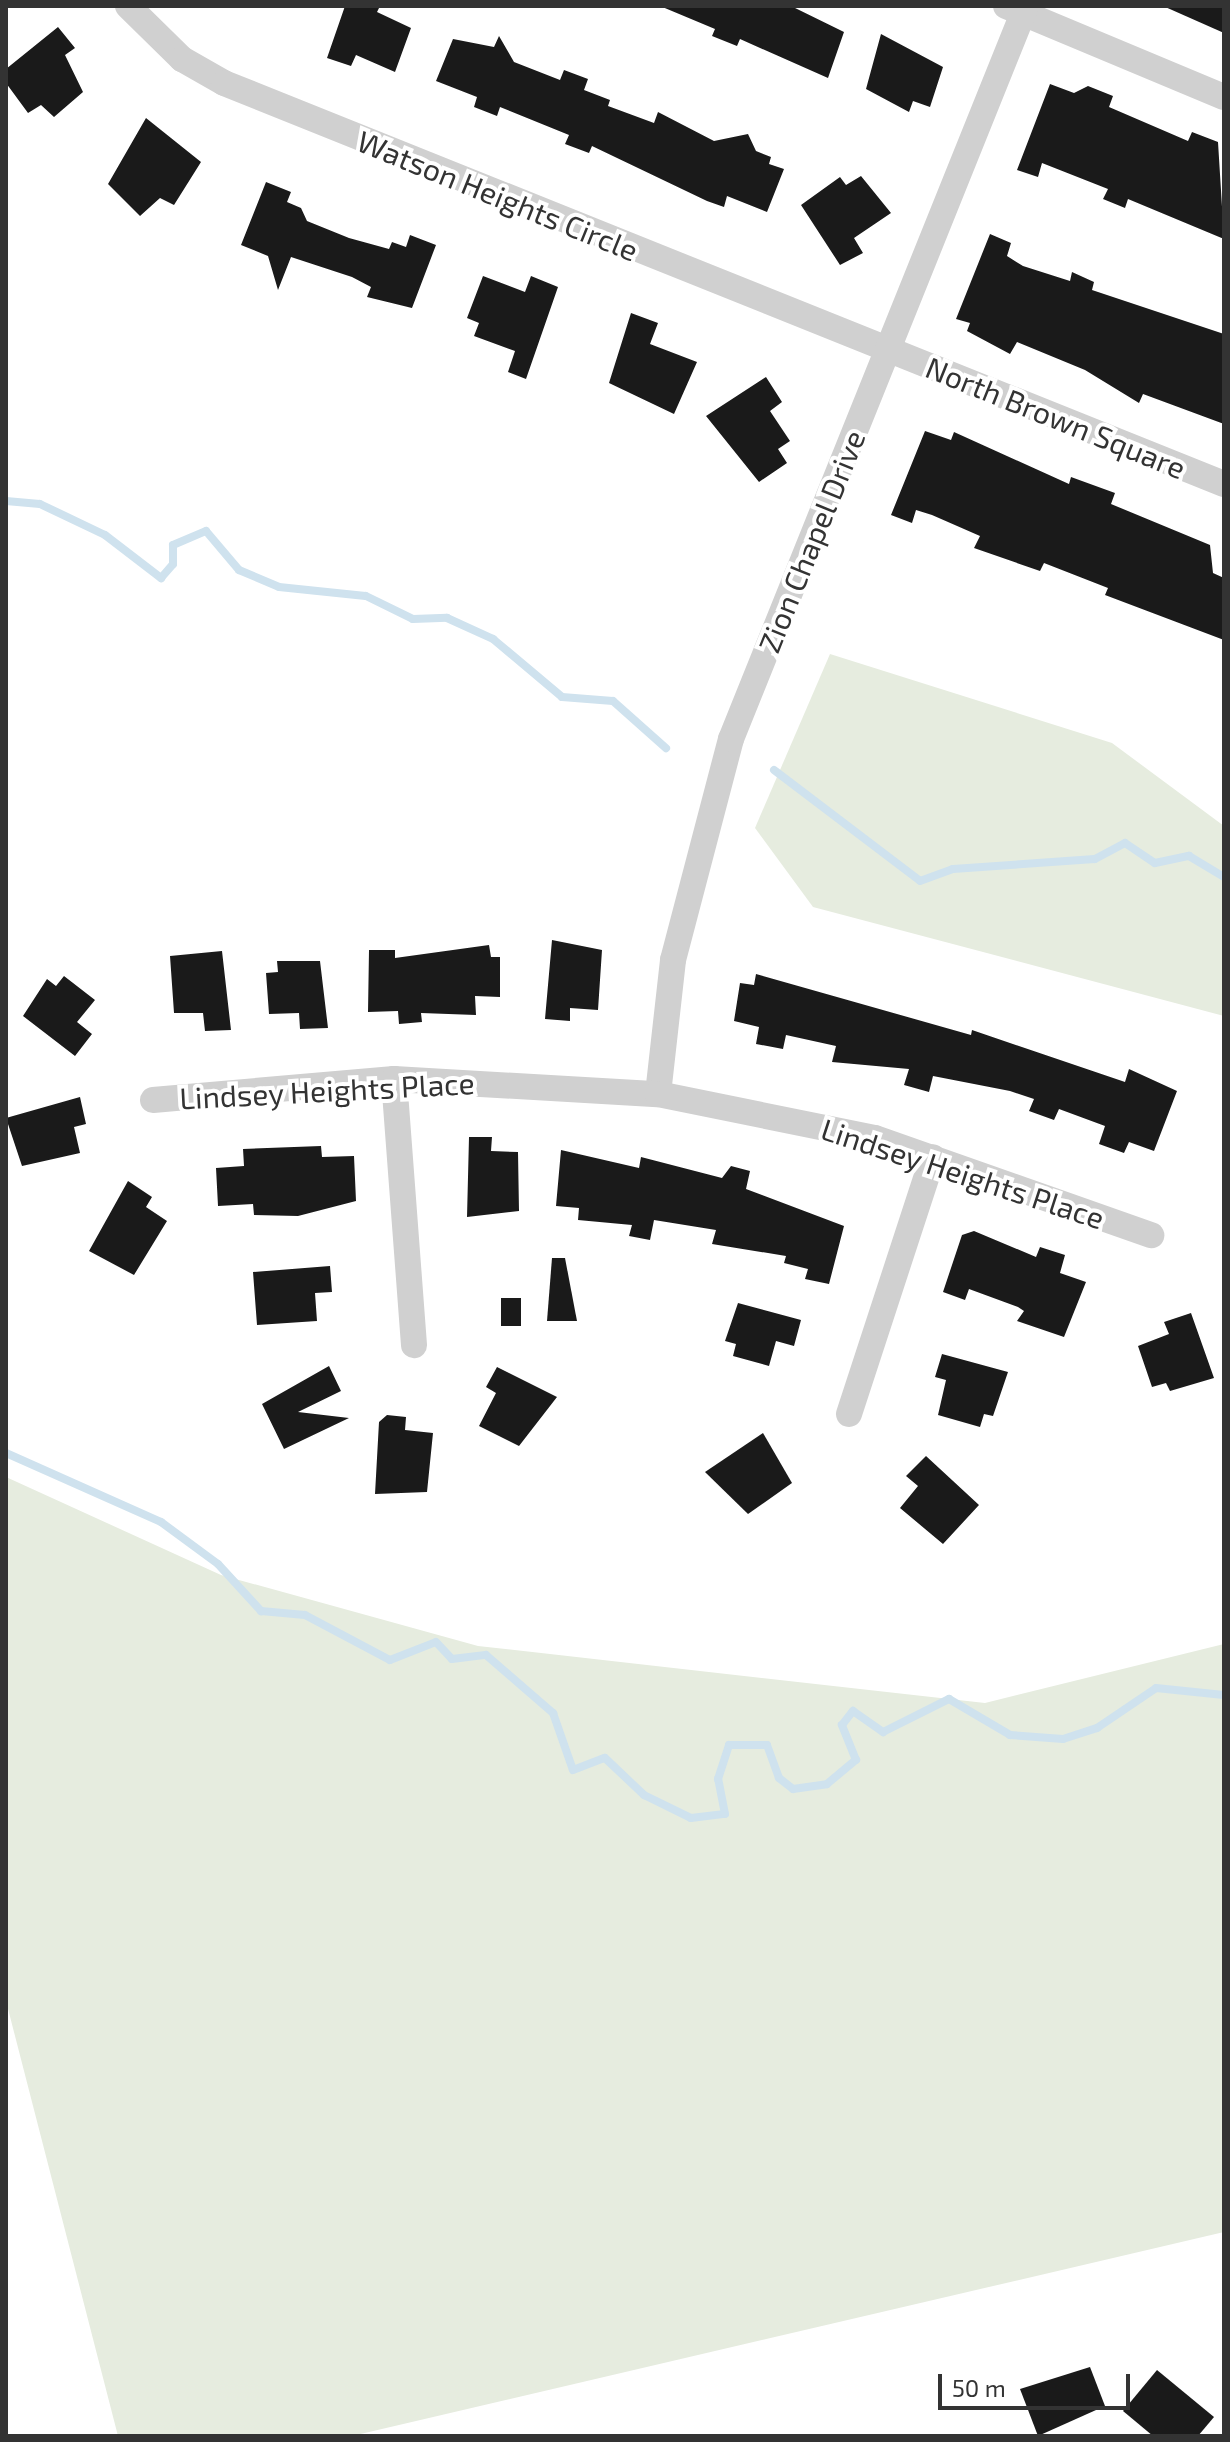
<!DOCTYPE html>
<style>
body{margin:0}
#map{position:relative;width:1230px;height:2442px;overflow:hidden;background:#fff;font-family:"Exo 2",sans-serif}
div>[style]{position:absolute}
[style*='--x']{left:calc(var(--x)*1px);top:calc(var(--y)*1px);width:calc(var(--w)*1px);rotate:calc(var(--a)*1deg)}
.green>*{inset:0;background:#e6ecdf}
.stream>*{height:8px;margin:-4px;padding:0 4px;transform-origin:4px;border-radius:4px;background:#cfe2ee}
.building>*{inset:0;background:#1a1a1a;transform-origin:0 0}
.minor>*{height:26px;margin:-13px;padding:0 13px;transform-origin:13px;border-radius:13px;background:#d0d0d0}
span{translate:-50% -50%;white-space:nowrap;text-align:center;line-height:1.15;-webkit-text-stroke:8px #fff;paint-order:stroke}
.street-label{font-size:30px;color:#333}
.frame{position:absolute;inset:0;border:8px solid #333;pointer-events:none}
.scale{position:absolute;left:938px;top:2374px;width:192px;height:36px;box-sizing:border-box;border:4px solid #333;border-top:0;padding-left:10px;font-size:24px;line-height:28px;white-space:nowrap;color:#333;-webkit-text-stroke:6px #fff;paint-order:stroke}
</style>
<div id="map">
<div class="green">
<i style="clip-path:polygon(830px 654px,1112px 743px,1224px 826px,1224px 1016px,813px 907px,755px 828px)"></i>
<i style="clip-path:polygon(6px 1477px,221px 1575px,478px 1646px,985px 1703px,1224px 1644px,1224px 2232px,352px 2436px,118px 2436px,6px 2001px)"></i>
</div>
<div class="stream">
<i style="--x:6;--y:501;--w:34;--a:5"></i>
<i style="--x:40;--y:504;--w:72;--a:25.5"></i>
<i style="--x:105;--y:535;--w:71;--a:37.5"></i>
<i style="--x:161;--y:578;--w:18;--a:-49"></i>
<i style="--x:173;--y:564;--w:19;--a:-90"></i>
<i style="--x:173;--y:545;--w:36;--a:-23"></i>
<i style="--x:206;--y:531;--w:51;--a:49.8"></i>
<i style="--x:239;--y:570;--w:43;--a:23"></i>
<i style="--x:279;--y:587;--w:87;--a:5.9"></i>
<i style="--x:366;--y:596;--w:52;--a:26.1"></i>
<i style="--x:413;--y:619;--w:34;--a:-2"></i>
<i style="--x:447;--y:618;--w:51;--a:24.5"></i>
<i style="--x:493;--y:639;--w:90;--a:40"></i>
<i style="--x:562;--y:697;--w:51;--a:4.5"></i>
<i style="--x:613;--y:701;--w:71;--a:41.6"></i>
<i style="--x:774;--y:770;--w:183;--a:37.2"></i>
<i style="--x:920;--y:881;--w:35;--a:-20"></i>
<i style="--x:953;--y:869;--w:142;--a:-4"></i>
<i style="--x:1095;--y:859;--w:34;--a:-28"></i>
<i style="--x:1125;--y:843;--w:36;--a:34"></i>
<i style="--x:1155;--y:863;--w:35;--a:-12"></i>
<i style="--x:1189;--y:856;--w:41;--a:31"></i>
<i style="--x:6;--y:1453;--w:170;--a:24"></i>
<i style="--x:161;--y:1522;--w:71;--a:36.4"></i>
<i style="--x:218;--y:1564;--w:64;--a:47.5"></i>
<i style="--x:261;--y:1611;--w:44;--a:5.2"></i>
<i style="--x:305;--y:1615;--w:96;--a:27.9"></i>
<i style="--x:390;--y:1660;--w:49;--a:-21.4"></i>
<i style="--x:436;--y:1642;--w:23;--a:47"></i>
<i style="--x:452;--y:1659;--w:34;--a:-7"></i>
<i style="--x:486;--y:1655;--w:89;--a:40.9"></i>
<i style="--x:553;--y:1713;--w:60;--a:70.7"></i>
<i style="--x:573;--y:1770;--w:34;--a:-21"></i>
<i style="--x:605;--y:1758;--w:54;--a:43.5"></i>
<i style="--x:644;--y:1795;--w:52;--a:26.1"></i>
<i style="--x:691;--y:1818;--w:34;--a:-7"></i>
<i style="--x:725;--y:1814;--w:36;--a:-101"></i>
<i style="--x:718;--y:1779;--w:36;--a:-72"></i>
<i style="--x:729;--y:1745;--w:38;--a:0"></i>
<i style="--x:767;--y:1745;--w:35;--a:70"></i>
<i style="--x:779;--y:1778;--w:18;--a:38"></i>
<i style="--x:793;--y:1789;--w:34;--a:-8"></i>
<i style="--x:827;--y:1784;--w:38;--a:-40"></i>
<i style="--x:856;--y:1760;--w:38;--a:-112"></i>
<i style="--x:842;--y:1725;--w:18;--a:-52"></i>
<i style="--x:853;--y:1711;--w:37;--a:35"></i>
<i style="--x:883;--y:1732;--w:74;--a:-26.6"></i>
<i style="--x:949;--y:1699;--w:71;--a:30.5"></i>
<i style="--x:1010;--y:1735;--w:53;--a:4.3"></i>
<i style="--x:1063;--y:1739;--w:36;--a:-18"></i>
<i style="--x:1097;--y:1728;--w:71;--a:-34.1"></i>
<i style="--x:1156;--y:1688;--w:68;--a:5.9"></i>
</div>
<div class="building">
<i style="clip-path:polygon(345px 6px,380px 6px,377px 12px,411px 28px,395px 72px,356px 55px,351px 66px,327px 58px)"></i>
<i style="clip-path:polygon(660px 6px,791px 6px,844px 32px,828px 78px,740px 39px,737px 46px,712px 36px,715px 29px)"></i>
<i style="clip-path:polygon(1163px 6px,1224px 6px,1224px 33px)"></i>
<i style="clip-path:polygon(58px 27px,75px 48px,65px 55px,83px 92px,54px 117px,41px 105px,28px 113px,6px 83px,6px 69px)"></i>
<i style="clip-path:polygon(881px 34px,943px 67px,930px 107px,913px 101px,909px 112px,866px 89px)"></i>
<i style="clip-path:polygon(499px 36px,514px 62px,560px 80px,564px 70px,588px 79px,584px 90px,610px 100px,608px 106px,654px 123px,658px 112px,714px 141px,748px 134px,756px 151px,771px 157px,769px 164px,784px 169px,767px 212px,727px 196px,724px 207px,707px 201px,592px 146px,589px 153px,565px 144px,569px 135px,500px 107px,497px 116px,474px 107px,477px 97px,436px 81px,453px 39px,494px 47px)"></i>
<i style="clip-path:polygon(1050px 84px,1074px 93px,1088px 86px,1113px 96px,1109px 107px,1188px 141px,1192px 132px,1218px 142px,1224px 239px,1128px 199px,1125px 208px,1103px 199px,1108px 189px,1042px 163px,1038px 177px,1017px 170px)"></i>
<i style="clip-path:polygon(146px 118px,201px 162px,174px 205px,160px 198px,140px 216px,108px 184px)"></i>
<i style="clip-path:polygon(861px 176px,891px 213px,854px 238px,863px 253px,840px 265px,801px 205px,840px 177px,846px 185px)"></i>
<i style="clip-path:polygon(266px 182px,291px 192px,287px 202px,301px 208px,307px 221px,349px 238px,389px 249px,392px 242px,406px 247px,410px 235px,436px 245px,412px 308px,367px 297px,371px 287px,352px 277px,291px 257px,278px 290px,268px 256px,241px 245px)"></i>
<i style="clip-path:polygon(990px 234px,1011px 243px,1007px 256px,1023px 266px,1070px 281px,1072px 272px,1094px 282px,1092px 290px,1224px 334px,1224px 424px,1143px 394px,1139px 403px,1085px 370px,1017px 342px,1010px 354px,967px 331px,970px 323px,956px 319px)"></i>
<i style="clip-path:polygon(483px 276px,525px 292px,531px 276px,558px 287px,526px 379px,508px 372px,515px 351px,474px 336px,479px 323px,467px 318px)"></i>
<i style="clip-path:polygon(631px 313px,658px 323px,650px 344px,697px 362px,674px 414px,609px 383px)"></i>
<i style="clip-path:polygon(766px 377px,782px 402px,770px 411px,790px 441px,778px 449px,787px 463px,759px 482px,706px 416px)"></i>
<i style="clip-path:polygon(925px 431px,951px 440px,954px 432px,1069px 484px,1071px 477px,1115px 493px,1111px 504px,1210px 545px,1213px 573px,1224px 578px,1224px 640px,1105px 595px,1108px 588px,1044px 563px,1040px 571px,974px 548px,980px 536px,932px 515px,916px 510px,912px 523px,891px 515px)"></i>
<i style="clip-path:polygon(552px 940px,602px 950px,598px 1010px,570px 1008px,570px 1021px,545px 1019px)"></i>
<i style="clip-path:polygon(489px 945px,491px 957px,500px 957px,500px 997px,475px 996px,476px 1015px,421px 1013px,422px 1022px,399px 1024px,398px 1011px,368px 1012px,369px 950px,395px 950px,395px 958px)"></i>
<i style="clip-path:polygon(222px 951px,231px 1030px,205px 1031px,203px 1013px,174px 1013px,170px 956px)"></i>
<i style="clip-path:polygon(277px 961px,320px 961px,328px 1028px,300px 1029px,299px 1013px,269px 1014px,266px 973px,278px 972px)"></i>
<i style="clip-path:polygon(756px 974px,971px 1035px,972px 1030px,1125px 1082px,1129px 1069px,1177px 1091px,1154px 1151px,1129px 1142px,1124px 1153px,1099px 1144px,1105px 1126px,1059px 1109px,1054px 1120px,1029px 1111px,1034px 1099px,1010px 1091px,933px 1076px,929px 1092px,904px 1085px,909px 1069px,832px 1062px,836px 1046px,786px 1035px,783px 1049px,756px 1044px,759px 1027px,734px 1021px,740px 983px,754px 985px)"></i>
<i style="clip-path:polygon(64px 976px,95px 1000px,77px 1022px,92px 1034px,75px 1056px,23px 1016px,47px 979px,56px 986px)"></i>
<i style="clip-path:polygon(80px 1097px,86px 1124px,74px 1127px,80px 1153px,22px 1166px,6px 1118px)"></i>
<i style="clip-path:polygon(469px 1137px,492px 1137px,491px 1151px,518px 1152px,519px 1211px,467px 1217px)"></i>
<i style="clip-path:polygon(321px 1146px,322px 1157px,354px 1156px,356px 1201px,298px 1216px,254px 1215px,253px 1204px,218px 1206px,216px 1168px,244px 1166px,243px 1149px)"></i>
<i style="clip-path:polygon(561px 1150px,639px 1168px,641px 1157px,722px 1178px,731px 1166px,750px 1171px,746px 1189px,844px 1226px,829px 1284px,805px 1279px,808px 1269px,784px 1263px,786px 1256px,712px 1244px,716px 1230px,654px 1220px,650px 1240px,629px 1236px,632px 1225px,578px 1220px,579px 1208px,556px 1206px)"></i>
<i style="clip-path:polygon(128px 1181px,152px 1197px,146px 1207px,167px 1221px,134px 1275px,89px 1251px)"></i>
<i style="clip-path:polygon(974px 1231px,1036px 1257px,1040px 1247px,1065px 1255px,1060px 1273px,1086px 1282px,1064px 1337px,1017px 1321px,1024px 1311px,1018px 1307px,969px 1289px,965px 1300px,943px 1292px,962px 1235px)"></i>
<i style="clip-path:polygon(552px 1258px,565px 1258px,577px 1321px,547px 1321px)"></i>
<i style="clip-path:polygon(330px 1266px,332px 1292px,315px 1293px,317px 1321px,257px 1325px,253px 1272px)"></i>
<i style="left:521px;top:1298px;width:28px;height:20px;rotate:90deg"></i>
<i style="clip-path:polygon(738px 1303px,801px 1320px,794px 1346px,776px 1341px,769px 1366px,733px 1356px,736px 1344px,725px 1341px)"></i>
<i style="clip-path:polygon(1191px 1313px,1214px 1378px,1170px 1391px,1166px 1383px,1152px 1387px,1138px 1346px,1169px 1334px,1164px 1322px)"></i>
<i style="clip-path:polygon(942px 1354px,1008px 1372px,993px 1416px,984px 1414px,980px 1427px,938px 1415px,946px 1380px,935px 1377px)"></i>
<i style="clip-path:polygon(329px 1366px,341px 1391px,298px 1412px,349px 1418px,284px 1449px,262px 1404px)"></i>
<i style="clip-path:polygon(497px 1367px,557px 1397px,519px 1446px,479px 1426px,496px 1393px,486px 1387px)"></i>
<i style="clip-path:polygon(387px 1415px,406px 1417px,405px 1430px,433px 1433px,427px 1492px,375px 1494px,379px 1422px)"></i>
<i style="clip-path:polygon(763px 1433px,792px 1483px,748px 1514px,705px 1472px)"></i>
<i style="clip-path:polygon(926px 1456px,979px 1505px,943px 1544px,900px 1508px,918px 1486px,906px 1476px)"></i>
<i style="clip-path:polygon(1090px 2367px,1105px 2406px,1038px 2436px,1020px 2389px)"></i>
<i style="clip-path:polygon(1157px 2370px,1214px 2417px,1198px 2436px,1153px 2436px,1123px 2411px)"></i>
</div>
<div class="minor">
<i style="--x:128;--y:6;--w:76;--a:44.5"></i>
<i style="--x:182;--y:59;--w:48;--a:29.7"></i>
<i style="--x:224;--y:83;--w:1077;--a:21.85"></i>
<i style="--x:1006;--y:6;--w:236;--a:22.7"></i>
<i style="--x:394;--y:1079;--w:267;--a:85.7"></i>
<i style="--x:658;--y:1094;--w:135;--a:-83.6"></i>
<i style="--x:673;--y:960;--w:228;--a:-75.3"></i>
<i style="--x:731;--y:739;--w:790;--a:-68.08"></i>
<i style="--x:153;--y:1100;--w:242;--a:-5"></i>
<i style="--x:394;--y:1079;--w:264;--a:3.3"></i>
<i style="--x:658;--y:1094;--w:221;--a:11.5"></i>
<i style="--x:875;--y:1138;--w:293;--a:19.4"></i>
<i style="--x:849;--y:1414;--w:270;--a:-71.9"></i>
</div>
<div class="street-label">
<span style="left:498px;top:195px;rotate:22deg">Watson Heights Circle</span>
<span style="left:1056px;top:417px;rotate:22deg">North Brown Square</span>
<span style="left:811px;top:541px;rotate:-68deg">Zion Chapel Drive</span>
<span style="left:327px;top:1090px;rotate:-3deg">Lindsey Heights Place</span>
<span style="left:963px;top:1173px;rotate:18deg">Lindsey Heights Place</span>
</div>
<div class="frame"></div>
<div class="scale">50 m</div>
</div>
